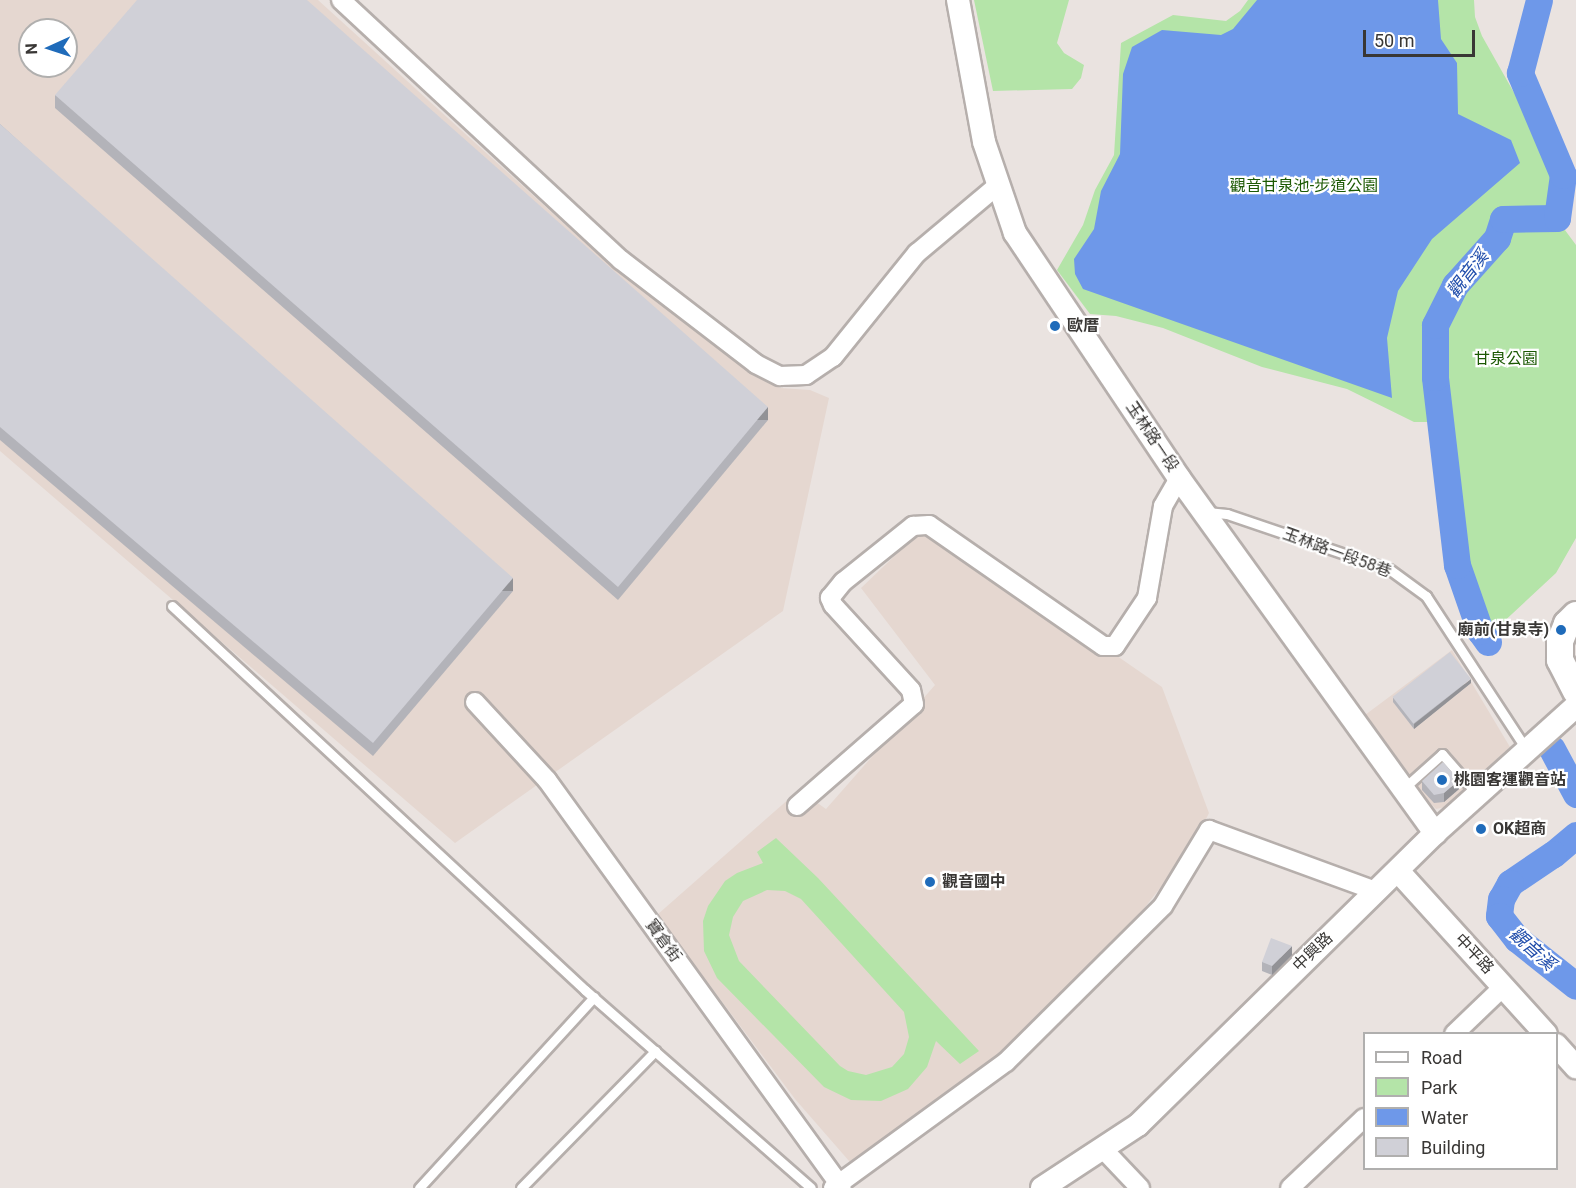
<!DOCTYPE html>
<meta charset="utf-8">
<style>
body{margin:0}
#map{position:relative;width:1576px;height:1188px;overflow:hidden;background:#eae3e0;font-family:Roboto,"Noto Sans TC",sans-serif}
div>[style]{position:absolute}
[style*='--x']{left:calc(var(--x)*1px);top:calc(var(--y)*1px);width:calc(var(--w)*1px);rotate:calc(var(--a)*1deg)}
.built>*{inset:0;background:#e5d7d0}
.green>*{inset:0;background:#b4e4a8}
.water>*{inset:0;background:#6e98e9}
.river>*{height:27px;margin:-13.5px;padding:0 13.5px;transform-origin:13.5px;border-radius:13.5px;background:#6e98e9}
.roads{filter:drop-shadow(2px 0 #b6afac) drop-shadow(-2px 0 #b6afac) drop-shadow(0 2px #b6afac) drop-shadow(0 -2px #b6afac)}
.service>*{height:9px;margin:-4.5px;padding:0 4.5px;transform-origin:4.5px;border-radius:4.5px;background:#fff}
.minor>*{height:18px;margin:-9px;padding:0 9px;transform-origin:9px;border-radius:9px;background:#fff}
.tertiary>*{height:22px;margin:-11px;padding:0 11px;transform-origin:11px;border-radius:11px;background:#fff}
.secondary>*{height:26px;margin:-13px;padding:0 13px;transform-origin:13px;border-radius:13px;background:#fff}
.wall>*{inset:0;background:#b3b3b9}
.shaded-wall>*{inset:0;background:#929296;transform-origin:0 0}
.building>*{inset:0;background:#d0d0d7;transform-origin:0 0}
.dots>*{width:16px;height:16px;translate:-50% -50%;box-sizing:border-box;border:3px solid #fff;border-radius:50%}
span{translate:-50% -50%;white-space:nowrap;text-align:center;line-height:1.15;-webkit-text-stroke:4.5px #fff;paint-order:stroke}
.park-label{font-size:16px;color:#1c5904}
.poi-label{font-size:16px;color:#393735;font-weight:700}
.left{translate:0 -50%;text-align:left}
.right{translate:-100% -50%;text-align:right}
.street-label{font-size:16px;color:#393735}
.water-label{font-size:18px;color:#204dab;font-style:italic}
.legend{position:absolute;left:1363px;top:1032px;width:195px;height:138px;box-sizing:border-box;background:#fff;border:2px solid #b0afae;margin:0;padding:8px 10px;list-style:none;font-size:18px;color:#393735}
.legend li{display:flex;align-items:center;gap:12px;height:30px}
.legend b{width:30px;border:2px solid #b0afae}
.north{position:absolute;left:18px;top:18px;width:60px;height:60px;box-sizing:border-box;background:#fff;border:2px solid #b0afae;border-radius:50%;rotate:267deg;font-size:16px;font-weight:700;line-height:24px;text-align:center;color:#393735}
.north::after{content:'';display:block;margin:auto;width:21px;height:27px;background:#1f6bba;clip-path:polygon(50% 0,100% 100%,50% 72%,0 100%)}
.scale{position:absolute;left:1363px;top:30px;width:112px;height:27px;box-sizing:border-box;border:3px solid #393735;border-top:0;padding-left:8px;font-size:18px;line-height:21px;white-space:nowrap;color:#393735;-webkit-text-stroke:4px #fff;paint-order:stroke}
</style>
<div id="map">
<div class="built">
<i style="clip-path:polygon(evenodd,0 0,318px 0,613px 268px,758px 376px,780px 388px,810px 390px,829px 398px,783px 611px,455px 843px,0 451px,0 0,30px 30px,66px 30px,66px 66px,30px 66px,30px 30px)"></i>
<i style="clip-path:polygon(927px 525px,1162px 687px,1209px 813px,1191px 849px,1104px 959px,1014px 1064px,863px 1177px,795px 1099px,657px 915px,799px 790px,826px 809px,935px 685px,861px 588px)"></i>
<i style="clip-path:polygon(1452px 650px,1510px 747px,1445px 807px,1436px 809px,1419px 792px,1365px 715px)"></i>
</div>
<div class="green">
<i style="clip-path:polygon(974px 0,1069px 0,1057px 43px,1064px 53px,1084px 65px,1081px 78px,1072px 89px,993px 91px)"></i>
<i style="clip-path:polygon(1248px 0,1474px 0,1475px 17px,1482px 36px,1553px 162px,1569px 175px,1563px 221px,1559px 222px,1576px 245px,1576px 538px,1556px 573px,1485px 639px,1457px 565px,1440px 422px,1414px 422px,1347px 389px,1262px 367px,1163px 328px,1116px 316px,1090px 314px,1057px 270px,1083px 225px,1095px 190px,1114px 155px,1121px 43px,1173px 15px,1226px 21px,1240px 11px)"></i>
<i style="clip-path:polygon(evenodd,776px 838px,818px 878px,979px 1051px,960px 1064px,936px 1041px,927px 1067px,908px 1089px,881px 1101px,851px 1100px,824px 1087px,717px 978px,704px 951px,703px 921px,708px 906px,725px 881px,737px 873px,763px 863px,757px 852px,776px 838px,767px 890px,785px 891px,801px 899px,904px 1012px,909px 1037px,904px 1054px,892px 1067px,866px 1075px,848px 1071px,840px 1066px,739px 961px,729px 935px,733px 917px,743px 901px,767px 890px)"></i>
</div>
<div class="water">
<i style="clip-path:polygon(1257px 0,1438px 0,1441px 39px,1457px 63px,1458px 114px,1511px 140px,1520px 163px,1432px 239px,1398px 291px,1387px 338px,1392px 398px,1083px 289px,1075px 274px,1074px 259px,1094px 229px,1101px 191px,1120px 154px,1123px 74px,1132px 47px,1162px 30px,1221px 35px,1233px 29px)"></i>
</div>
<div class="river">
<i style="--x:1488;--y:642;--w:14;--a:-126"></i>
<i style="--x:1480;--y:631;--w:70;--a:-109.2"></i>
<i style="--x:1457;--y:565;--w:189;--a:-96.7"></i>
<i style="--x:1435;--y:377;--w:52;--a:-90"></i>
<i style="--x:1435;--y:325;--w:45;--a:-63.4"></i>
<i style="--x:1455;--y:285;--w:63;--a:-48.2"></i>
<i style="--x:1497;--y:238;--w:20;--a:-72"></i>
<i style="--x:1503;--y:219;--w:54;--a:-1.1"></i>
<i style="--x:1557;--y:218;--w:43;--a:-82.1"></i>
<i style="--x:1563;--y:175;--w:111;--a:-112.9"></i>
<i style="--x:1520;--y:73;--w:75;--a:-75.4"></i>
<i style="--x:1552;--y:749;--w:51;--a:61.9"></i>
<i style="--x:1576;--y:835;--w:30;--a:140"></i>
<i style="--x:1553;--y:854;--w:52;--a:146"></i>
<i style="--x:1510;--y:883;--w:18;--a:119"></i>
<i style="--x:1501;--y:899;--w:17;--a:97"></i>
<i style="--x:1499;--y:916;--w:29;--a:52"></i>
<i style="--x:1517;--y:939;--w:75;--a:38.5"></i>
</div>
<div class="roads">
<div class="service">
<i style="--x:1207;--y:512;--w:20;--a:6"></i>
<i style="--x:1227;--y:514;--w:171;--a:18.8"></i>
<i style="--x:1389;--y:569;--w:46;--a:36.1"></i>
<i style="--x:1426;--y:596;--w:183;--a:56.8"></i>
<i style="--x:172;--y:606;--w:564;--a:42.92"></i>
<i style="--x:585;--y:990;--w:300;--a:41.2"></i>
<i style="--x:1404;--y:788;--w:51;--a:-41.8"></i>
<i style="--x:1442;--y:754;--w:53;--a:48.8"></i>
<i style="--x:419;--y:1188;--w:259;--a:-47.5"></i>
<i style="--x:521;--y:1188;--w:192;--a:-45.6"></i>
</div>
<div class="minor">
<i style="--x:341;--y:0;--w:382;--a:42.9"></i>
<i style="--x:621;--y:260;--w:170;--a:37.6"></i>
<i style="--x:756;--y:364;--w:27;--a:27"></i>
<i style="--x:780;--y:376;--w:26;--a:-2"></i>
<i style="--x:806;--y:375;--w:32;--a:-34"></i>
<i style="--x:833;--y:357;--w:134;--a:-51.1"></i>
<i style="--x:917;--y:253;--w:106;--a:-40"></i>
<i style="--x:475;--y:702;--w:106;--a:47.3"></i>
<i style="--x:547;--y:780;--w:503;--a:54.13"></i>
<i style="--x:797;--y:806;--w:155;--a:-41.1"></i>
<i style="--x:914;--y:704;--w:14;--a:-102"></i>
<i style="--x:911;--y:690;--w:115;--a:-132.5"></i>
<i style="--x:833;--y:605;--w:8;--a:-113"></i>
<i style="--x:830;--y:598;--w:21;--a:-51"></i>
<i style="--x:843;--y:582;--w:90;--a:-38.7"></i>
<i style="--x:913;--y:526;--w:16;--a:-4"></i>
<i style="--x:929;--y:525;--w:212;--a:34.8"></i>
<i style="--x:1103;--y:646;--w:12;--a:0"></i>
<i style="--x:1115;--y:646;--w:58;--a:-56.3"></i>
<i style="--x:1147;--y:598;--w:93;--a:-80.1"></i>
<i style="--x:1163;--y:506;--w:32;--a:-60"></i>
<i style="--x:1454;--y:1034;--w:69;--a:-43.8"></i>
<i style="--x:1103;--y:1149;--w:54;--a:46.5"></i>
<i style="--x:833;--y:1188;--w:214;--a:-36.1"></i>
<i style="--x:1006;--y:1062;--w:221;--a:-44.8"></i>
<i style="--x:1163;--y:906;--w:89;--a:-58.8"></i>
<i style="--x:1209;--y:830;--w:178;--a:20.1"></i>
<i style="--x:1290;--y:1188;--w:102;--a:-43.4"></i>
</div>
<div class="tertiary">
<i style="--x:958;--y:0;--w:144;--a:79.6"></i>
<i style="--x:984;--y:142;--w:96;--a:71.2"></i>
<i style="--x:1015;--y:233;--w:295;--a:56.2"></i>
<i style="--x:1179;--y:478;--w:438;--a:54.2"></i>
<i style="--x:1398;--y:871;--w:220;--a:47.8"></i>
<i style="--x:1556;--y:1045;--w:30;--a:48"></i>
<i style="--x:1042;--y:1188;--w:115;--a:-33.3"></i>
<i style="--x:1138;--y:1125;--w:417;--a:-44.5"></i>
<i style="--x:1435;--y:833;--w:190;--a:-42"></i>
</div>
<div class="secondary">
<i style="--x:1576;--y:615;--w:13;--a:135"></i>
<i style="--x:1567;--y:624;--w:18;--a:112"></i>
<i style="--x:1560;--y:641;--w:19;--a:90"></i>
<i style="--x:1560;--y:660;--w:35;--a:63"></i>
</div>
</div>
<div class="wall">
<i style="clip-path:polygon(55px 95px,768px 420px,618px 600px,55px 108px)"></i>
<i style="clip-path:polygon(0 124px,513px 591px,373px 756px,0 440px)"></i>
<i style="clip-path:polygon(1471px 683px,1414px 729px,1393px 702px,1393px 698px)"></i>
<i style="clip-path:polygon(1422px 781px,1459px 789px,1444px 802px,1434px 803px,1422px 790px)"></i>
<i style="clip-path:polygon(1292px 955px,1272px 975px,1262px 971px,1262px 962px)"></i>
</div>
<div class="shaded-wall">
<i style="left:768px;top:407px;width:13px;height:234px;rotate:90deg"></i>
<i style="left:513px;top:578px;width:13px;height:216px;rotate:90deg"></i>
<i style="clip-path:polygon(1471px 679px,1471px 683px,1414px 729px,1414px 724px)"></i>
<i style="clip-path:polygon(1459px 780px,1459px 789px,1444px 802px,1444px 793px)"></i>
<i style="clip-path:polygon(1292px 946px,1292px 955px,1272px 975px,1272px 966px)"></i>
</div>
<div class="building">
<i style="clip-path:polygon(137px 0,307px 0,768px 407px,618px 587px,55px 95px)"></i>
<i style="clip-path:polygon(0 124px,513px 578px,373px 743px,0 427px)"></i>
<i style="left:1450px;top:652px;width:34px;height:73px;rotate:52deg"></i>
<i style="clip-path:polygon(1443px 762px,1459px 780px,1444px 793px,1434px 795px,1422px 781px)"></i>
<i style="clip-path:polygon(1271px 938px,1292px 946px,1272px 966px,1262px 962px)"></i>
</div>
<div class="dots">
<i style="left:1055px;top:326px;background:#1f6bba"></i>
<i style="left:1561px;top:630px;background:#1f6bba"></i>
<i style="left:1442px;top:780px;background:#1f6bba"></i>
<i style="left:1481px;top:829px;background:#1f6bba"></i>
<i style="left:930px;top:882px;background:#1f6bba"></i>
</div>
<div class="park-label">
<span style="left:1304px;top:186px">觀音甘泉池-步道公園</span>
<span style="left:1506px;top:359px">甘泉公園</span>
</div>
<div class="poi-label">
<span class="left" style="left:1067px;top:326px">歐厝</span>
<span class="right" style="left:1549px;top:630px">廟前(甘泉寺)</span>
<span class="left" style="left:1454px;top:780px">桃園客運觀音站</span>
<span class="left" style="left:1493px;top:829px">OK超商</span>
<span class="left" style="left:942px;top:882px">觀音國中</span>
</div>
<div class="street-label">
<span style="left:1152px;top:437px;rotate:56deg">玉林路一段</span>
<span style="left:1337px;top:553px;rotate:20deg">玉林路一段58巷</span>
<span style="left:663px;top:941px;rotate:54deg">寶倉街</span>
<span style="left:1313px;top:952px;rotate:-44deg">中興路</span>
<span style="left:1474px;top:954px;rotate:47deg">中平路</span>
</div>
<div class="water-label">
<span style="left:1468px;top:274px;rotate:-52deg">觀音溪</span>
<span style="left:1532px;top:949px;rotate:42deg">觀音溪</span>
</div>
<ul class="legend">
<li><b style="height:8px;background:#fff"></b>Road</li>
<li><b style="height:16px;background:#b4e4a8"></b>Park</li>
<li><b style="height:16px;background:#6e98e9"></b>Water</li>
<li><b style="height:16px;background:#d0d0d7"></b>Building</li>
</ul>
<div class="north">N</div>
<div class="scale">50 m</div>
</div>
